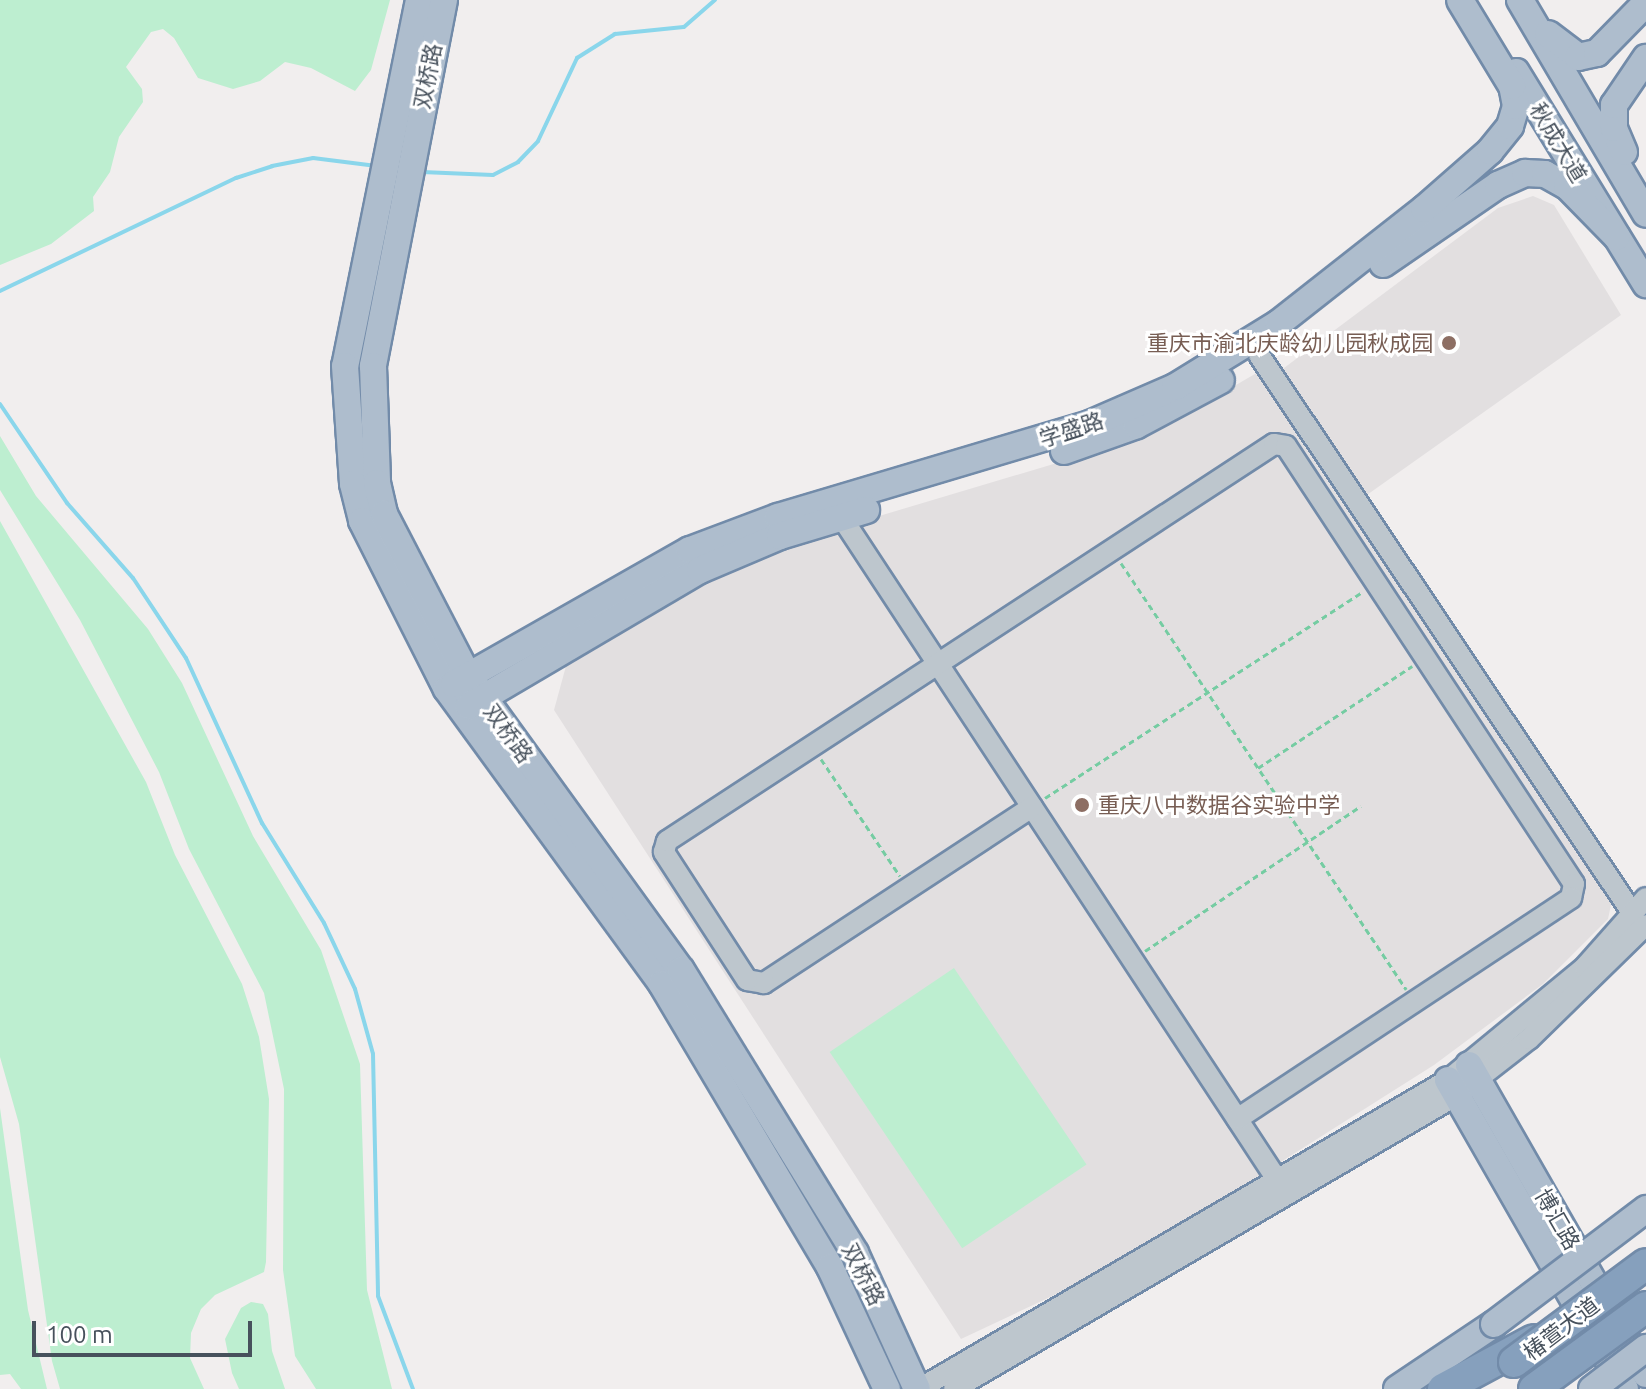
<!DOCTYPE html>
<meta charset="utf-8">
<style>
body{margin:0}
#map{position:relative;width:1646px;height:1389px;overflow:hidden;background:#f1eeee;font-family:Ubuntu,"Noto Sans SC",sans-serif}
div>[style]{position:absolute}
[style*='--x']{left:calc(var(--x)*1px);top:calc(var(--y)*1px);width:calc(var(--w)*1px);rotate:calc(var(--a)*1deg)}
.education>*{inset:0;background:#e2dfe0}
.green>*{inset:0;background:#bdeed0;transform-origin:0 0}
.stream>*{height:4px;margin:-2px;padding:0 2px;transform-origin:2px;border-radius:2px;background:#8ad6eb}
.path>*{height:3px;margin-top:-1.5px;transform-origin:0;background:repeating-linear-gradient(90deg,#75cca2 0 6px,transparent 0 10px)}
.roads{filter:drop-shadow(2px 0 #728ba9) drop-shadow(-2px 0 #728ba9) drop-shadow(0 2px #728ba9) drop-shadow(0 -2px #728ba9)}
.minor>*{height:20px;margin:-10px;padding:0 10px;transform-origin:10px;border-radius:10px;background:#bdc6cd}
.major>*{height:26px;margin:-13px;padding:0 13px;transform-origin:13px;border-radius:13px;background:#aebdcd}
.highway>*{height:30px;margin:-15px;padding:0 15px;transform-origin:15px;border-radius:15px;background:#86a0bd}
.bridges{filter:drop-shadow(2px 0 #728ba9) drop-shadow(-2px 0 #728ba9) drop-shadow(0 2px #728ba9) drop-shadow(0 -2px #728ba9)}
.major-bridge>*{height:26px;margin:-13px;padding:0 13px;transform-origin:13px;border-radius:13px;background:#aebdcd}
.highway-bridge>*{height:30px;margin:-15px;padding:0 15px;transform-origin:15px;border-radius:15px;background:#86a0bd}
.dots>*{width:22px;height:22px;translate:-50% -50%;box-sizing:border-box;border:4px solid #fff;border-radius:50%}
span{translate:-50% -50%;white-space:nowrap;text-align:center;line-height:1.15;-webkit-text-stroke:6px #fff;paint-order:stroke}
.street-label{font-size:22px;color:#47515c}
.education-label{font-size:22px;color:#785e54}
.right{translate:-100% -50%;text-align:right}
.left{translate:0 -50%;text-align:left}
.scale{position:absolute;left:32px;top:1321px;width:220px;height:36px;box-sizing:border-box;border:4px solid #47515c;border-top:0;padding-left:10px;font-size:24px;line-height:28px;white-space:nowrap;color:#47515c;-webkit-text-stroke:6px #fff;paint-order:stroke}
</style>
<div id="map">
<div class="education">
<i style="clip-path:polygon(1533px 196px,1554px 205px,1621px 315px,1364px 497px,1280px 371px,1498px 208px)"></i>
<i style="clip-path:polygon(1260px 371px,1612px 900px,1608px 919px,1543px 984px,1434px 1065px,1116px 1266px,961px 1339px,554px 710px,566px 666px,727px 567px,782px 545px,1107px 448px,1200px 406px)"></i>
</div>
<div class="green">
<i style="clip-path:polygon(0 0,390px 0,371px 70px,355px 91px,311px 68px,285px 62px,260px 81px,233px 89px,198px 78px,174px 38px,163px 29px,151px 32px,126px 67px,142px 89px,143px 102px,119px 137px,110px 172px,93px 197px,94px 211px,51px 244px,0 265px)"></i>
<i style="clip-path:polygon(0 436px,36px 496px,148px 629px,182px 683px,253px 836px,321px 950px,360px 1064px,367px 1290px,392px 1389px,316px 1389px,295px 1356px,283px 1270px,284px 1089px,264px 993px,189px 849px,159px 772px,80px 620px,0 490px)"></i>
<i style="clip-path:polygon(0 521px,146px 782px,175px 855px,242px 984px,259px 1037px,269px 1099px,266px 1262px,264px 1272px,215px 1295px,201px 1309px,191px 1333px,190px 1358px,204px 1389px,60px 1389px,52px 1361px,19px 1124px,0 1057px)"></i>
<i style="left:954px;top:968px;width:237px;height:150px;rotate:56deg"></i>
<i style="clip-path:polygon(0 1108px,28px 1310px,47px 1389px,21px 1389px,10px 1374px,0 1375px)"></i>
<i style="clip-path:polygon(251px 1302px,263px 1304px,268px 1314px,272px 1351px,285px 1389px,239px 1389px,232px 1373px,225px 1339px,241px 1308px)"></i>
</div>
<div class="stream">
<i style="--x:422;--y:172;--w:71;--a:2.4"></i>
<i style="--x:493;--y:175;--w:28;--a:-27"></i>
<i style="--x:518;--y:162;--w:29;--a:-46"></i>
<i style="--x:538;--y:141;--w:92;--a:-64.8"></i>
<i style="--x:577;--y:58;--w:45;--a:-32.3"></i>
<i style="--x:615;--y:34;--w:69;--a:-5.8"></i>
<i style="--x:684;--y:27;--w:41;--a:-41.1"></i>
<i style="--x:0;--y:291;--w:262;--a:-25.6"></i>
<i style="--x:236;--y:178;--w:38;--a:-18"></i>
<i style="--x:272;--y:166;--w:42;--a:-11"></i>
<i style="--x:313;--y:158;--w:64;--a:7.1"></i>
<i style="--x:0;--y:404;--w:120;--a:55.9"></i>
<i style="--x:67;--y:503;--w:100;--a:48.7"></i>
<i style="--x:133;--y:578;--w:96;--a:56.5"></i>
<i style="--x:186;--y:658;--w:182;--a:65.3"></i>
<i style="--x:262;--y:823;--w:118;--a:58.2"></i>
<i style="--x:324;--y:923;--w:73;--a:64.8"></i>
<i style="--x:355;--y:989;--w:67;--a:74.5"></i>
<i style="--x:373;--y:1054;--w:242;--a:88.8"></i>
<i style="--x:378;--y:1296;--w:99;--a:69.4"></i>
</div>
<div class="path">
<i style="--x:1121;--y:563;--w:513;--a:56.22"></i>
<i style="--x:821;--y:759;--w:141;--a:56"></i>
<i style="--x:1258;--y:768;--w:185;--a:-33.5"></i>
<i style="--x:1045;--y:798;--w:377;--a:-33"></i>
<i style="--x:1145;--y:951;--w:260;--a:-33.9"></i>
</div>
<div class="roads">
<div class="minor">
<i style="--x:1259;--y:355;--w:673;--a:56.22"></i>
<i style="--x:842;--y:518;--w:794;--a:56.67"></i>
<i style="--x:1032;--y:807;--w:321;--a:146.7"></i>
<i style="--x:764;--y:983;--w:17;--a:-170"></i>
<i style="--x:747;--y:980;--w:153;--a:-123"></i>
<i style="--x:664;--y:852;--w:11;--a:-75"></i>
<i style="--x:667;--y:841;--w:725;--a:-33.19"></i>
<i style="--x:1274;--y:444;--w:12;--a:9"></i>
<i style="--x:1286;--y:446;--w:524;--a:56.67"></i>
<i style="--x:1574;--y:884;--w:14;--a:102"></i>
<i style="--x:1571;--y:898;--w:400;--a:146.5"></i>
<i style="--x:919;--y:1389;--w:613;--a:-30.29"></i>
<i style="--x:1448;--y:1080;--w:178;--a:-39.5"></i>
<i style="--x:1585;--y:967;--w:92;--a:-48.5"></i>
<i style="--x:954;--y:1389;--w:583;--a:-30.31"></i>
<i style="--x:1457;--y:1095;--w:91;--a:-37.9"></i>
<i style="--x:1529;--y:1039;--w:163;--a:-44.3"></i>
</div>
<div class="major">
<i style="--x:419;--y:0;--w:373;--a:101.4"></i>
<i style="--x:345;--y:366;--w:118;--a:86.1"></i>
<i style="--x:353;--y:484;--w:38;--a:76"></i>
<i style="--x:362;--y:521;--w:188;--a:63.2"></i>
<i style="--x:447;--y:689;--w:365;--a:53.9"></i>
<i style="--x:662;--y:984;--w:329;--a:59.3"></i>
<i style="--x:830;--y:1267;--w:135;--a:65"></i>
<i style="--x:444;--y:0;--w:373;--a:101"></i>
<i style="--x:373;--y:366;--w:117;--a:88"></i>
<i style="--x:377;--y:483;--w:32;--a:77"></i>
<i style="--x:384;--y:514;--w:182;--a:62.6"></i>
<i style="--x:468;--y:676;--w:363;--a:54.1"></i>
<i style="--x:681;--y:970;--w:332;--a:58.4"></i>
<i style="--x:855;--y:1253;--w:149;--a:65.5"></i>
<i style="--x:1520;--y:0;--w:248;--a:59.5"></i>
<i style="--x:1548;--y:34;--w:38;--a:37"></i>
<i style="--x:1578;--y:57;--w:19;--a:-12"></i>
<i style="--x:1597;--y:53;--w:70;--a:-45.6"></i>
<i style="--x:1516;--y:72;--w:249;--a:58.5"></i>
<i style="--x:1624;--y:152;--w:26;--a:-113"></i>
<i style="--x:1614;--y:128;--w:23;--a:-90"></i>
<i style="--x:1614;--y:105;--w:57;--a:-55.8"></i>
<i style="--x:1383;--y:264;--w:140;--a:-34.5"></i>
<i style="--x:1498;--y:185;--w:30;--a:-24"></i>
<i style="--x:1525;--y:173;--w:20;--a:3"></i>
<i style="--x:1545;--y:174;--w:25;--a:29"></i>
<i style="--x:1567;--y:186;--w:71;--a:45.6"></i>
<i style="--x:1064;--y:451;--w:77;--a:-19.6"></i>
<i style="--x:1137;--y:425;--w:95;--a:-28.2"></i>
<i style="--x:454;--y:684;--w:271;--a:-29.6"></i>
<i style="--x:690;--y:550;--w:94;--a:-20.6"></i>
<i style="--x:778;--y:517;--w:326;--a:-16.6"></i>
<i style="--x:1090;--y:424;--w:93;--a:-23.5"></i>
<i style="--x:1175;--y:387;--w:122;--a:-31.6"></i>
<i style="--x:1279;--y:323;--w:184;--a:-38.2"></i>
<i style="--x:1424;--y:209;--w:88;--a:-41.3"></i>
<i style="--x:1490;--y:151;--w:32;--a:-51"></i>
<i style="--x:1510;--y:126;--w:21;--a:-73"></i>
<i style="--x:1516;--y:106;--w:20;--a:-101"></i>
<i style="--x:1512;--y:86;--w:100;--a:-121.2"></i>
<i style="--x:469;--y:706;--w:268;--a:-30.5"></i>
<i style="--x:700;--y:570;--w:87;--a:-23"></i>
<i style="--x:780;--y:536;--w:90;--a:-16.8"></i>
<i style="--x:1469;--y:1065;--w:356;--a:60.2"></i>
<i style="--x:1448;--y:1080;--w:356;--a:60.2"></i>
<i style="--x:1397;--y:1389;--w:117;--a:-33.8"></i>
</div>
<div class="highway">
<i style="--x:1443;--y:1389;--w:103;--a:-28.3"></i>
</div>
</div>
<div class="bridges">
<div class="major-bridge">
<i style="--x:1494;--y:1324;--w:191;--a:-37.1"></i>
<i style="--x:1592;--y:1389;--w:68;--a:-37.2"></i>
</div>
<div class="highway-bridge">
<i style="--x:1514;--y:1362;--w:164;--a:-36.6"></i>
<i style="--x:1534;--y:1389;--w:139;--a:-36.2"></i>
</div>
</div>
<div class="dots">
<i style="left:1449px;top:343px;background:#8d6e63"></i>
<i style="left:1082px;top:805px;background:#8d6e63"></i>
</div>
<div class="street-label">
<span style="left:427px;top:76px;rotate:-79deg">双桥路</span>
<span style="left:1559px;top:142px;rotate:59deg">秋成大道</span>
<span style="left:1071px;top:429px;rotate:-18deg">学盛路</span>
<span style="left:509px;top:733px;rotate:54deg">双桥路</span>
<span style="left:1558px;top:1219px;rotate:60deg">博汇路</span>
<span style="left:864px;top:1274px;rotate:63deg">双桥路</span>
<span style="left:1561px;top:1328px;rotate:-37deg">椿萱大道</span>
</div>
<div class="education-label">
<span class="right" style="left:1433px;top:343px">重庆市渝北庆龄幼儿园秋成园</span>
<span class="left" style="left:1098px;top:805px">重庆八中数据谷实验中学</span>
</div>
<div class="scale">100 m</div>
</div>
